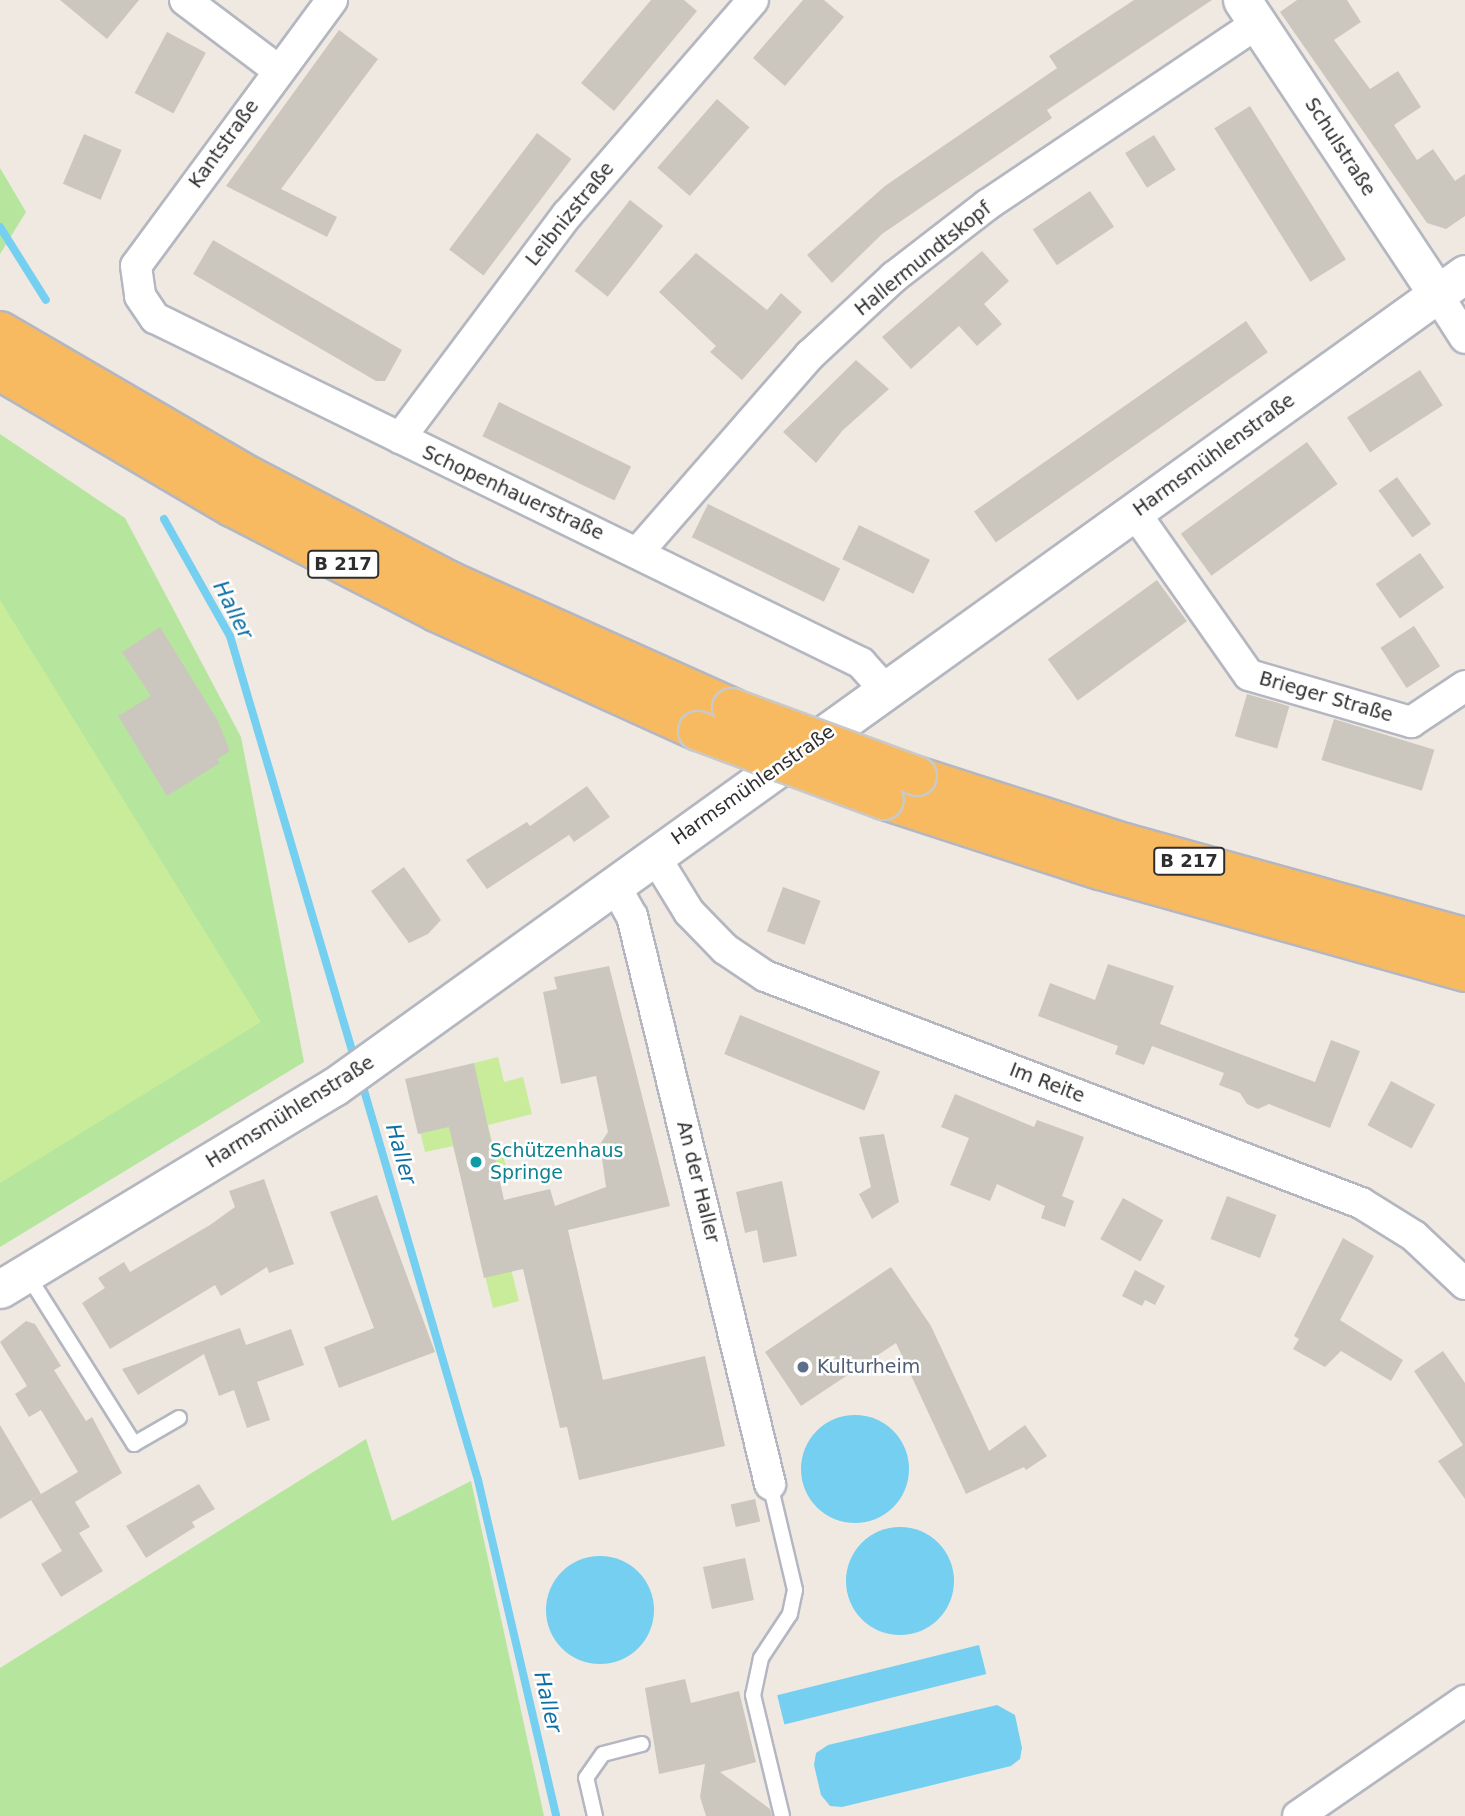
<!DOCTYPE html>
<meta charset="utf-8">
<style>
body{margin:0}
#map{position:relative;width:1465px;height:1816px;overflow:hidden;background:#efe9e1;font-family:"DejaVu Sans",sans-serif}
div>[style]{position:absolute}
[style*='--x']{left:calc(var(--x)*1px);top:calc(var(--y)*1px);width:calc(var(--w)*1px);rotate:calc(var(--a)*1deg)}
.green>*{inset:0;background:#b6e59e}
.pitch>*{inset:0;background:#c9ec9a}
.water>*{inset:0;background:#75cff0;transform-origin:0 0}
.round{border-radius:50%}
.stream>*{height:8px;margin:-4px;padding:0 4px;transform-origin:4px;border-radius:4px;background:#75cff0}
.building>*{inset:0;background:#cbc7bf;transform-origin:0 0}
.roads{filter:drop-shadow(2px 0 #b4b7c1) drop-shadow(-2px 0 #b4b7c1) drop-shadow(0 2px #b4b7c1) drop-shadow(0 -2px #b4b7c1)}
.service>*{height:14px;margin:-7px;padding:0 7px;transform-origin:7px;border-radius:7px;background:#fff}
.minor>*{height:30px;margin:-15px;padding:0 15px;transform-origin:15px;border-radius:15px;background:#fff}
.tertiary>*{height:37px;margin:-18.5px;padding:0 18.5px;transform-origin:18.5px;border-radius:18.5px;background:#fff}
.trunk>*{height:38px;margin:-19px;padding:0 19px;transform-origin:19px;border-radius:19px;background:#f8ba60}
.bridges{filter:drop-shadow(2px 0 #c9c9c9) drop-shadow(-2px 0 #c9c9c9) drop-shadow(0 2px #c9c9c9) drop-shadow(0 -2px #c9c9c9)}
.trunk-bridge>*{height:38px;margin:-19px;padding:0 19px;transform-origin:19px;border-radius:19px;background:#f8ba60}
.dots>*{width:19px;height:19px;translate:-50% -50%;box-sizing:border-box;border:4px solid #fff;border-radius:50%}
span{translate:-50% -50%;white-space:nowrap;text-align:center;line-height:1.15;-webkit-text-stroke:5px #fff;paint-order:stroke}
.shield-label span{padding:2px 5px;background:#fff;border:2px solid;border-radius:5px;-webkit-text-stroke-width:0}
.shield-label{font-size:18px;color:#2e2e2e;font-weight:700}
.street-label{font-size:19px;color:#2e2e2e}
.culture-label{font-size:19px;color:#0d838f}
.left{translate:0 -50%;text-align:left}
.service-label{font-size:19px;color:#4e5e75}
.water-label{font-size:21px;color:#0d6fa3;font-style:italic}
</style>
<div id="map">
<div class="green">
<i style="clip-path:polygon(0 168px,26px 212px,0 254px)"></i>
<i style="clip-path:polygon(0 434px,125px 518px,241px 737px,304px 1062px,0 1247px)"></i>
<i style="clip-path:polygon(366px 1439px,392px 1521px,471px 1481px,544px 1816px,0 1816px,0 1668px)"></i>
</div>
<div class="pitch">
<i style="clip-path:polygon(0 600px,261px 1022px,0 1183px)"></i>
<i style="clip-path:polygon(498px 1057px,504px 1082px,523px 1077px,532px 1114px,488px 1125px,495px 1153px,502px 1152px,509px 1177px,490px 1183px,519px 1301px,493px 1308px,453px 1146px,425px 1152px,415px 1111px,478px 1096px,470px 1064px)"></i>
</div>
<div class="water">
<i class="round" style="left:801px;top:1415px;width:108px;height:108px"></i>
<i class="round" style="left:846px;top:1527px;width:108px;height:108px"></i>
<i class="round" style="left:546px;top:1556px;width:108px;height:108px"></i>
<i style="left:979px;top:1645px;width:30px;height:208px;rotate:76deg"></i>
<i style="clip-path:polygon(997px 1705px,1015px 1715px,1022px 1748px,1020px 1759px,1011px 1766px,842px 1807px,830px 1806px,821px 1795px,814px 1765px,816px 1753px,828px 1745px)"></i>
</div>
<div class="stream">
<i style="--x:0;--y:227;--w:86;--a:57.8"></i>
<i style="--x:164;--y:519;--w:134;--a:60.6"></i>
<i style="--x:230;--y:636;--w:443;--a:73.6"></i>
<i style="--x:361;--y:1080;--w:417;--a:73.7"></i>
<i style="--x:478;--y:1480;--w:345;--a:76.9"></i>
</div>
<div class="building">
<i style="clip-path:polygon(60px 0,139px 0,107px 39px)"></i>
<i style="clip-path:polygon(651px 0,684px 0,697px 11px,614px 111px,581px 83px)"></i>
<i style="clip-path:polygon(803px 0,824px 0,844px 17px,785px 86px,753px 58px)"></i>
<i style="clip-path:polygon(1134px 0,1212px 0,1047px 110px,1052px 118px,882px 234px,832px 283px,807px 255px,885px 186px,1057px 68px,1049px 56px)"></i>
<i style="clip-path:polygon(1297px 0,1347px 0,1361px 22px,1334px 40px,1370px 89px,1398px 71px,1421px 107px,1394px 125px,1417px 160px,1433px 149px,1455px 181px,1465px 174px,1465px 216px,1446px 229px,1427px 223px,1280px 12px)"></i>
<i style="clip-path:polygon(339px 30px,378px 59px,281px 189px,337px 217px,327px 237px,226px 186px)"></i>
<i style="left:167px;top:32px;width:44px;height:69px;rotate:28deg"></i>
<i style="left:717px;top:99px;width:43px;height:91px;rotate:41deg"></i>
<i style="left:1250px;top:106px;width:181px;height:42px;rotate:58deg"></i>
<i style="left:537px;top:133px;width:43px;height:146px;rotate:37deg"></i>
<i style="left:84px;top:134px;width:41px;height:54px;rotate:23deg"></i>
<i style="left:1154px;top:135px;width:41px;height:34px;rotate:58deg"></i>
<i style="left:1090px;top:191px;width:43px;height:69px;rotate:56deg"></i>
<i style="left:630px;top:200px;width:42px;height:90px;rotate:38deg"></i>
<i style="clip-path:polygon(213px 240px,402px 350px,385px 381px,376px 381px,193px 274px)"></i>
<i style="clip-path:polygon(982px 251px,1009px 281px,984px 304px,1002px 324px,977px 346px,959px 326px,911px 369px,882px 337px)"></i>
<i style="clip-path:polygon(696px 253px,767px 310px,781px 293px,802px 312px,742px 380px,710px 352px,716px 346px,659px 292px)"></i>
<i style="left:1246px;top:321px;width:38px;height:332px;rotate:55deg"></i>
<i style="clip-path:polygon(856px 360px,889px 389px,843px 430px,816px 463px,783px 432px)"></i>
<i style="left:1420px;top:370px;width:42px;height:87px;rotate:57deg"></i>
<i style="left:499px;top:402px;width:147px;height:38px;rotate:26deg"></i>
<i style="left:1307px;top:442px;width:52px;height:156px;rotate:54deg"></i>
<i style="left:1397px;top:477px;width:58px;height:23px;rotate:54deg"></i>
<i style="left:708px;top:504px;width:147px;height:37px;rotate:26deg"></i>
<i style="left:859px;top:525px;width:79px;height:38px;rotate:26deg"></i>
<i style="left:1420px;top:553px;width:42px;height:54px;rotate:55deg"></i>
<i style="left:1157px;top:580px;width:51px;height:135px;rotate:54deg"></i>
<i style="left:1414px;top:626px;width:48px;height:40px;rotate:57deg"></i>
<i style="clip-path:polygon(160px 627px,218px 721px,230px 751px,217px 759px,220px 763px,167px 796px,118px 716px,151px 696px,122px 652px)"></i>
<i style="left:1247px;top:694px;width:44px;height:44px;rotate:16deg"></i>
<i style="left:1334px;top:719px;width:105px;height:43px;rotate:17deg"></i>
<i style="clip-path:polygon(587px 786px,610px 817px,574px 842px,569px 835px,487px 889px,466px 860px,527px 822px,530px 826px)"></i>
<i style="clip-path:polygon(404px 867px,441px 920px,428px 934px,409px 943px,371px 891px)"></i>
<i style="left:783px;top:887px;width:40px;height:47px;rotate:20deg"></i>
<i style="clip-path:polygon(1108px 964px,1174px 986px,1160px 1024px,1315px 1082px,1331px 1040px,1360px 1051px,1330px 1128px,1269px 1104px,1258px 1109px,1247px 1104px,1240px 1093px,1219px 1085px,1224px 1073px,1152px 1046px,1144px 1065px,1115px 1054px,1118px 1046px,1038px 1016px,1050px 983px,1095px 1000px)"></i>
<i style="clip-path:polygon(609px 966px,670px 1206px,568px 1230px,603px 1380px,705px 1356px,725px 1446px,579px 1480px,567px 1427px,560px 1428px,523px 1269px,484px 1278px,449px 1127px,418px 1134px,405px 1079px,474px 1063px,504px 1200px,550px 1189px,555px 1206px,606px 1187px,600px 1144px,608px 1132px,596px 1076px,561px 1084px,543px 992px,557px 989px,554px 977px)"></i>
<i style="left:740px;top:1015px;width:151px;height:42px;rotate:22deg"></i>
<i style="left:1391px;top:1081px;width:50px;height:50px;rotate:28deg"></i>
<i style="clip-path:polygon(955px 1094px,1034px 1127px,1037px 1120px,1084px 1137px,1062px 1196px,1074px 1201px,1065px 1227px,1041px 1218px,1045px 1206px,997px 1184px,990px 1201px,950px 1185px,969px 1138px,941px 1127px)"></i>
<i style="clip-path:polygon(884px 1134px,899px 1202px,872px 1219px,859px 1194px,871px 1187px,859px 1137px)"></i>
<i style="clip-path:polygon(264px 1179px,294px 1264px,269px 1273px,267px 1267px,221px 1296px,215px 1285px,110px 1349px,82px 1303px,105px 1288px,98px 1278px,124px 1262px,130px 1272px,210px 1225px,235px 1207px,229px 1191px)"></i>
<i style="clip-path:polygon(782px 1181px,797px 1256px,763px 1263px,757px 1230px,745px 1233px,736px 1192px)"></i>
<i style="clip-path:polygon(377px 1195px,435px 1352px,339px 1388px,324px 1347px,374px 1328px,330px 1212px)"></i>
<i style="left:1227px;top:1196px;width:53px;height:46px;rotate:21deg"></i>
<i style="left:1123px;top:1198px;width:46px;height:47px;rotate:29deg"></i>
<i style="clip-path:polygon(1343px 1238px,1374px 1256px,1340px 1320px,1403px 1360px,1391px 1381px,1341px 1351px,1325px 1367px,1293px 1349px,1299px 1339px,1294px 1336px)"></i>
<i style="clip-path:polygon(891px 1267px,931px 1326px,989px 1451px,1025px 1425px,1047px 1456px,1026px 1470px,1024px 1467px,966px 1494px,896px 1343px,801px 1406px,765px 1352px)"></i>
<i style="clip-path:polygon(1135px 1270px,1165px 1286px,1155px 1305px,1145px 1300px,1142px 1306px,1122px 1296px)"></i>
<i style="clip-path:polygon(26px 1321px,35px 1324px,61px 1366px,54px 1370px,86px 1421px,92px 1417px,122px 1473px,75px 1502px,90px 1527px,79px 1533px,103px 1571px,61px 1597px,41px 1564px,62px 1551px,31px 1500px,78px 1472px,41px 1410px,29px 1417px,15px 1394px,27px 1386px,0 1342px)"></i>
<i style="clip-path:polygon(240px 1328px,246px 1345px,291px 1329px,304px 1365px,257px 1382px,270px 1420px,247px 1428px,234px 1390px,219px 1396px,204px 1354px,138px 1395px,122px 1369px)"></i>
<i style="clip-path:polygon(1443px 1351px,1465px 1383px,1465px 1499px,1438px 1461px,1463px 1445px,1414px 1371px)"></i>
<i style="clip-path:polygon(0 1425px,41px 1494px,0 1519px)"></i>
<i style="clip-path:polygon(199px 1484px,215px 1509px,192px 1522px,195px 1527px,146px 1558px,126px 1526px)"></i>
<i style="left:755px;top:1499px;width:23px;height:25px;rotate:77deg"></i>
<i style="left:745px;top:1558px;width:43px;height:43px;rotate:78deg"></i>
<i style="clip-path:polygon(685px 1679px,691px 1703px,739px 1691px,756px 1762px,720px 1772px,770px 1809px,772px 1816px,706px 1816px,700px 1797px,705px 1764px,659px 1774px,645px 1688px)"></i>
</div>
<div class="roads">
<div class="service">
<i style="--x:27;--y:1274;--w:201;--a:57.8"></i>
<i style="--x:134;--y:1444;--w:52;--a:-30"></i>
<i style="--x:770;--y:1484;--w:109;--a:76.7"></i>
<i style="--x:795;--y:1590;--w:25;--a:102"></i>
<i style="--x:790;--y:1614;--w:53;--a:123.4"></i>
<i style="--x:761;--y:1658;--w:38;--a:102"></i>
<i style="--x:753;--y:1695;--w:124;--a:76.5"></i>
<i style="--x:595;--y:1816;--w:39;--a:-103"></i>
<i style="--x:586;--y:1778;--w:29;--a:-55"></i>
<i style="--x:603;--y:1754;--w:40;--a:-14.4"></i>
</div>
<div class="minor">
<i style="--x:185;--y:0;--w:116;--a:37"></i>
<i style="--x:332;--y:0;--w:330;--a:126.4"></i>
<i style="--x:136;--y:266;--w:30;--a:82"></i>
<i style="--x:140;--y:296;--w:27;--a:56"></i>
<i style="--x:155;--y:318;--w:786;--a:26.04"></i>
<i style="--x:861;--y:663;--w:38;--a:48"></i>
<i style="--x:1437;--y:294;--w:52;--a:57.5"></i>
<i style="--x:400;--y:438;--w:279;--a:-53.2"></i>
<i style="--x:567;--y:215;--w:284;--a:-49.1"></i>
<i style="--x:1135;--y:513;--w:198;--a:54.9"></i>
<i style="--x:1249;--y:675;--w:169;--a:16.2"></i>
<i style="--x:1411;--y:722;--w:65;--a:-33.7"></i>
<i style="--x:638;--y:552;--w:262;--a:-48.9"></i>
<i style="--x:810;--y:355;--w:115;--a:-42.9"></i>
<i style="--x:894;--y:277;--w:118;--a:-37.7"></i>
<i style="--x:987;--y:205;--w:326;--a:-33.9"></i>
<i style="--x:654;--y:855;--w:67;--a:58.4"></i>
<i style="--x:689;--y:912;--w:52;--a:45.8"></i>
<i style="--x:725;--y:949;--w:48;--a:34"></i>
<i style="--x:765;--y:976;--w:638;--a:20.85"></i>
<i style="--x:1361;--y:1203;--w:62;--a:31.9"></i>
<i style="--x:1414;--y:1236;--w:70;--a:43.3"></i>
<i style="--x:614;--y:884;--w:37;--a:61"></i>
<i style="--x:632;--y:916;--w:585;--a:76.34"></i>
<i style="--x:1298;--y:1816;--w:203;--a:-34.6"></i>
</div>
<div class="tertiary">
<i style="--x:1242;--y:0;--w:353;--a:56.4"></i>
<i style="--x:0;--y:1289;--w:390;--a:-31.2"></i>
<i style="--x:334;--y:1087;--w:1393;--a:-35.71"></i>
</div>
<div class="trunk">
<i style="--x:0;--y:331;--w:290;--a:30.2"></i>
<i style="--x:251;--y:477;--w:225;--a:27.6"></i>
<i style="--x:450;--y:581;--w:309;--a:24.2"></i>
<i style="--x:0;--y:371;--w:269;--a:30.4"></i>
<i style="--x:232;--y:507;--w:229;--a:27.2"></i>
<i style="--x:436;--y:612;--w:288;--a:24.4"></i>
<i style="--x:917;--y:776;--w:219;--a:17.9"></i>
<i style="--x:1125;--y:843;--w:353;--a:15.5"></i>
<i style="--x:884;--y:800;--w:227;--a:18"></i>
<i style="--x:1100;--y:870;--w:379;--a:15.6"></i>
</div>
</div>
<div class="bridges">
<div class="trunk-bridge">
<i style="--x:732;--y:708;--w:197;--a:20.2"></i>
<i style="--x:698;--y:731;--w:198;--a:20.4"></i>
</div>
</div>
<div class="dots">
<i style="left:476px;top:1162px;background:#0f9aa8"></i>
<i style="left:803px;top:1367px;background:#5c6f8a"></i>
</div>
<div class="shield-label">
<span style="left:343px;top:564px">B 217</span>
<span style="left:1189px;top:861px">B 217</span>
</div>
<div class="street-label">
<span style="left:224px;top:144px;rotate:-54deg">Kantstraße</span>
<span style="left:1340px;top:147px;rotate:57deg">Schulstraße</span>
<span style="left:570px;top:214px;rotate:-51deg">Leibnizstraße</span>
<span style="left:923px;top:259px;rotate:-39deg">Hallermundtskopf</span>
<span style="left:1214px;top:455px;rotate:-36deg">Harmsmühlenstraße</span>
<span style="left:513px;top:493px;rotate:25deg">Schopenhauerstraße</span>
<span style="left:1326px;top:697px;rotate:16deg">Brieger Straße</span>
<span style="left:753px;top:785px;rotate:-35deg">Harmsmühlenstraße</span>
<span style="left:1047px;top:1083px;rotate:21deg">Im Reite</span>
<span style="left:290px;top:1112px;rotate:-32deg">Harmsmühlenstraße</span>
<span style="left:698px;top:1182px;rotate:76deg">An der Haller</span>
</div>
<div class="culture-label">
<span class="left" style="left:490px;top:1162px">Schützenhaus<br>Springe</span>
</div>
<div class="service-label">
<span class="left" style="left:817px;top:1367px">Kulturheim</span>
</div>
<div class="water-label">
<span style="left:233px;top:610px;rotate:63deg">Haller</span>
<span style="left:401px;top:1154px;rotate:74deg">Haller</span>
<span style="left:548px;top:1702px;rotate:77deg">Haller</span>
</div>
</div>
